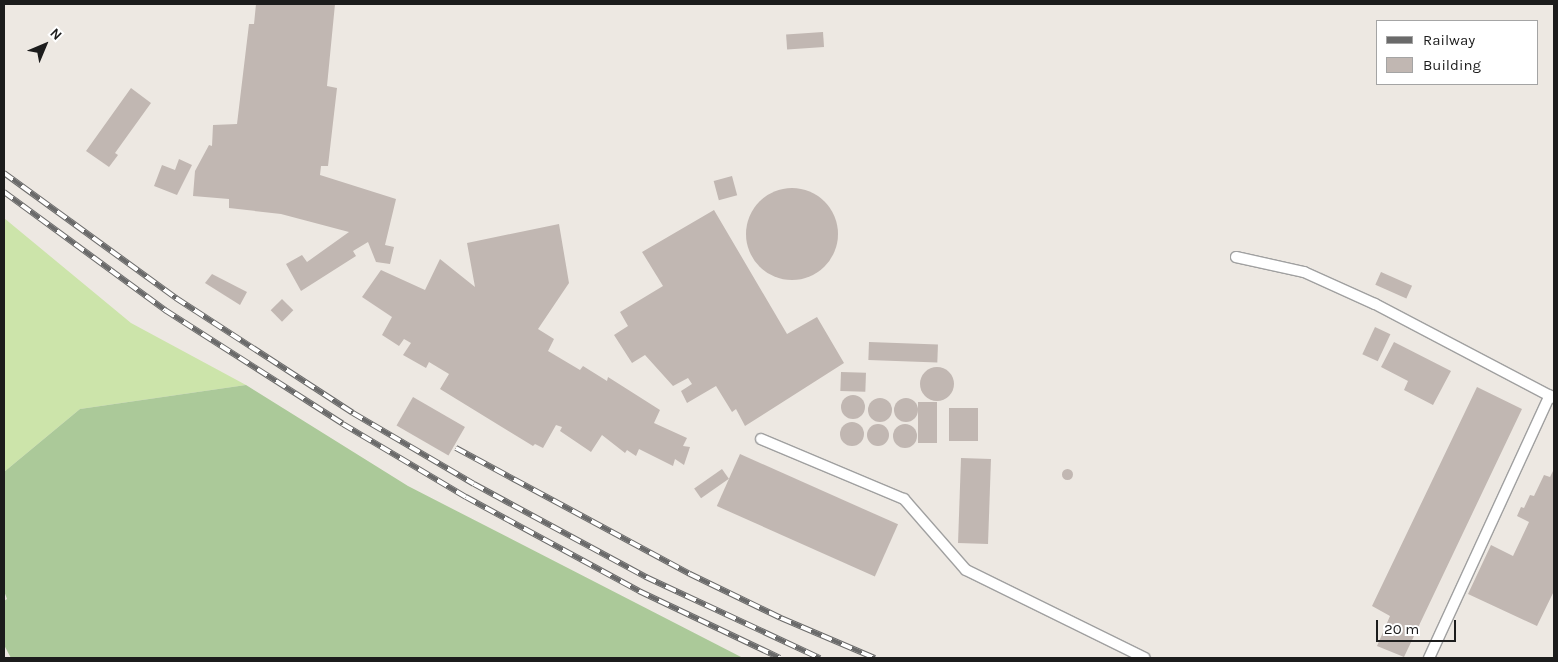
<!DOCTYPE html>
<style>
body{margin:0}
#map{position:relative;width:1558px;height:662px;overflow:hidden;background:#ede8e2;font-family:Karla,sans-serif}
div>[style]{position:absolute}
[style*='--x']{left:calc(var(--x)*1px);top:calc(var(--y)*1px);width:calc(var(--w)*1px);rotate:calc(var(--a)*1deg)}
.grass>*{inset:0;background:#cce4aa}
.forest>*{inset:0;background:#abc999}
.building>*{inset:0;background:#c1b7b2;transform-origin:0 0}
.round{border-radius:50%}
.roads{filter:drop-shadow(1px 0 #a0a0a0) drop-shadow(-1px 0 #a0a0a0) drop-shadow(0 1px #a0a0a0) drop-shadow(0 -1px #a0a0a0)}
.service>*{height:10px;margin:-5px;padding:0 5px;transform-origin:5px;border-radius:5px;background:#fff}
.rail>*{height:5.5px;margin-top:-2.75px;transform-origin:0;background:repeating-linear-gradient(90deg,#fff 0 11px,#6a6a6a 0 22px);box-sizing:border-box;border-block:1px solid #6a6a6a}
span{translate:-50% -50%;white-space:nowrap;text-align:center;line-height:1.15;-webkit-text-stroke:4px #fff;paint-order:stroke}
.frame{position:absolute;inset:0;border:5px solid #1c1c1c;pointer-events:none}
.legend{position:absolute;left:1376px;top:20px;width:162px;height:65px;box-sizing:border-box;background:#fff;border:1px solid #a4a4a4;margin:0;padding:6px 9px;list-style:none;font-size:15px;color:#1c1c1c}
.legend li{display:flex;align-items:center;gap:10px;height:25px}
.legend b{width:25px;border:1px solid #a4a4a4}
.north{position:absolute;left:20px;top:20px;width:50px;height:50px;-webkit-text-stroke:4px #fff;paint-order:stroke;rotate:45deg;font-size:14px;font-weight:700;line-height:20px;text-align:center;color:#1c1c1c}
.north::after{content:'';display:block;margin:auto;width:18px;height:22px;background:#1c1c1c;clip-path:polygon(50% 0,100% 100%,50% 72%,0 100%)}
.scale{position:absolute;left:1376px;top:620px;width:80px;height:22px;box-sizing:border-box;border:2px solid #1c1c1c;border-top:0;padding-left:6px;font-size:15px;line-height:18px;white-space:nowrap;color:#1c1c1c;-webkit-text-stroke:4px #fff;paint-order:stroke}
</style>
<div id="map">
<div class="grass">
<i style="clip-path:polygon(4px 218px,131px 323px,246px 385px,80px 409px,4px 472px)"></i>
</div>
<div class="forest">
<i style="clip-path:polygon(246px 385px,408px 486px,743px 658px,11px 658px,4px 645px,4px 601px,7px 599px,4px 591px,4px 472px,80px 409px)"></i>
</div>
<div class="building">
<i style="clip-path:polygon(256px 4px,335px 4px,327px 86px,337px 88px,328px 166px,321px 166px,320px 175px,396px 199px,385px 245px,394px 247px,390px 264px,376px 262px,368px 242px,353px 251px,356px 256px,301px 291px,286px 264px,302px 255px,307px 262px,349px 232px,281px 214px,229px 208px,229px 199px,193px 196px,195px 171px,209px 145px,212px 146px,213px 125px,237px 124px,249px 24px,254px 24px)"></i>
<i style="left:823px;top:32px;width:15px;height:37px;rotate:86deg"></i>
<i style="clip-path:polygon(131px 88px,151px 103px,115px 153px,118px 155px,109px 167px,86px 151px)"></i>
<i style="clip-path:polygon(179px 159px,192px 165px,177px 195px,154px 186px,162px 165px,175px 170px)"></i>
<i style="left:732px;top:176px;width:20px;height:19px;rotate:75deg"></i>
<i class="round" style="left:746px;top:188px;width:92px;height:92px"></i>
<i style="clip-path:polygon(714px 210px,787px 334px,817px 317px,844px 363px,745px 426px,736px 409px,732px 412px,716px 386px,687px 403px,681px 391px,692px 384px,688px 378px,673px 386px,645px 355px,632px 363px,614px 335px,628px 326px,620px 312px,663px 286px,642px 252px)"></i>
<i style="clip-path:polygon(559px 224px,569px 283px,538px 329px,554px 339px,548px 351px,580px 370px,583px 366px,607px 381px,608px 377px,660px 410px,654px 423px,687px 438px,683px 446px,690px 447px,684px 465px,675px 459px,673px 466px,639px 449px,636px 456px,627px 450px,625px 453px,602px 435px,591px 452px,560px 431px,562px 427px,556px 425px,543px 448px,535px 444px,533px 446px,440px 389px,449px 374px,429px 362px,426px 368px,403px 355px,411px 343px,404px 339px,399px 346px,382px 335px,392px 317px,362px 297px,381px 270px,425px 290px,440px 259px,475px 287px,467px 243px)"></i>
<i style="left:1381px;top:272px;width:34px;height:14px;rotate:24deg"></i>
<i style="clip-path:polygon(212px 274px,247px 292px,240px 305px,205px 283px)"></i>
<i style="left:282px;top:299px;width:16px;height:16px;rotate:45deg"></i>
<i style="left:1375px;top:327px;width:17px;height:30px;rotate:25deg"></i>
<i style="left:869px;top:342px;width:69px;height:18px;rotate:2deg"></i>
<i style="clip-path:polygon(1394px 342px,1451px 371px,1433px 405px,1404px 390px,1408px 381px,1381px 367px)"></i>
<i class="round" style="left:920px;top:367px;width:34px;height:34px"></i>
<i style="left:841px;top:372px;width:25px;height:19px;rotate:2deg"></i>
<i style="clip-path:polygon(1477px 387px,1522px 409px,1404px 657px,1377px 646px,1390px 616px,1372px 606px)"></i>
<i class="round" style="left:841px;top:395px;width:24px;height:24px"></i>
<i style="left:413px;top:397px;width:60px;height:33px;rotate:30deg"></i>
<i class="round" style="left:868px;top:398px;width:24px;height:24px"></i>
<i class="round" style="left:894px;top:398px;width:24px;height:24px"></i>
<i style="left:918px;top:402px;width:19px;height:41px"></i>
<i style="left:949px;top:408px;width:29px;height:33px"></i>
<i class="round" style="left:840px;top:422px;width:24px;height:24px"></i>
<i class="round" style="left:867px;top:424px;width:22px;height:22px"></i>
<i class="round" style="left:893px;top:424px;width:24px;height:24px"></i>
<i style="left:740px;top:454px;width:173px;height:57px;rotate:24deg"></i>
<i style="left:961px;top:458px;width:30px;height:85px;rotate:2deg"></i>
<i class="round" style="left:1061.5px;top:468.5px;width:11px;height:11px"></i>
<i style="left:722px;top:469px;width:12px;height:34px;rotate:55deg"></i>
<i style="clip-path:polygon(1554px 469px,1554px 591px,1537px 626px,1468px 594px,1491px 545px,1513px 556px,1529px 522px,1517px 516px,1521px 507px,1524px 508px,1530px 495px,1534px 496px,1544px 475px,1550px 477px)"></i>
</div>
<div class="roads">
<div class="service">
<i style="--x:1236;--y:257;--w:70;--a:12.4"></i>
<i style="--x:1304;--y:272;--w:78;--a:24.3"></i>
<i style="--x:1375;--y:304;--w:202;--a:27.7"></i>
<i style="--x:761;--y:439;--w:155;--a:22.8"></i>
<i style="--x:904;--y:499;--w:94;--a:48.9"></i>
<i style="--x:966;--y:570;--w:199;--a:26.2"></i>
<i style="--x:1429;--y:658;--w:289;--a:-65.3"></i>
</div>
</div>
<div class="rail">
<i style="--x:4;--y:173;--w:213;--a:36"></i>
<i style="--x:176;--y:298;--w:211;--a:33"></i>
<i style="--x:353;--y:413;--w:140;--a:30.4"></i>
<i style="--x:474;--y:484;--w:196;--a:28.4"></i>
<i style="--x:646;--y:577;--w:192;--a:25"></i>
<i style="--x:4;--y:192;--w:200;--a:36.2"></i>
<i style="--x:165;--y:310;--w:211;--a:32.6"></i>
<i style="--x:343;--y:424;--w:143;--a:30.7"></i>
<i style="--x:466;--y:497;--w:197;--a:28.5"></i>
<i style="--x:639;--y:591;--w:156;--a:25.4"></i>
<i style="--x:456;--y:448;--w:266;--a:28.3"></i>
<i style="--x:690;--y:574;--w:101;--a:25.8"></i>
<i style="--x:781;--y:618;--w:102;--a:23.1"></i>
</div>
<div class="frame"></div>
<ul class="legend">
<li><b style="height:6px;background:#6a6a6a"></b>Railway</li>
<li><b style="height:14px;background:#c1b7b2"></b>Building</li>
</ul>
<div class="north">N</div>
<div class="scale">20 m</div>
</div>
